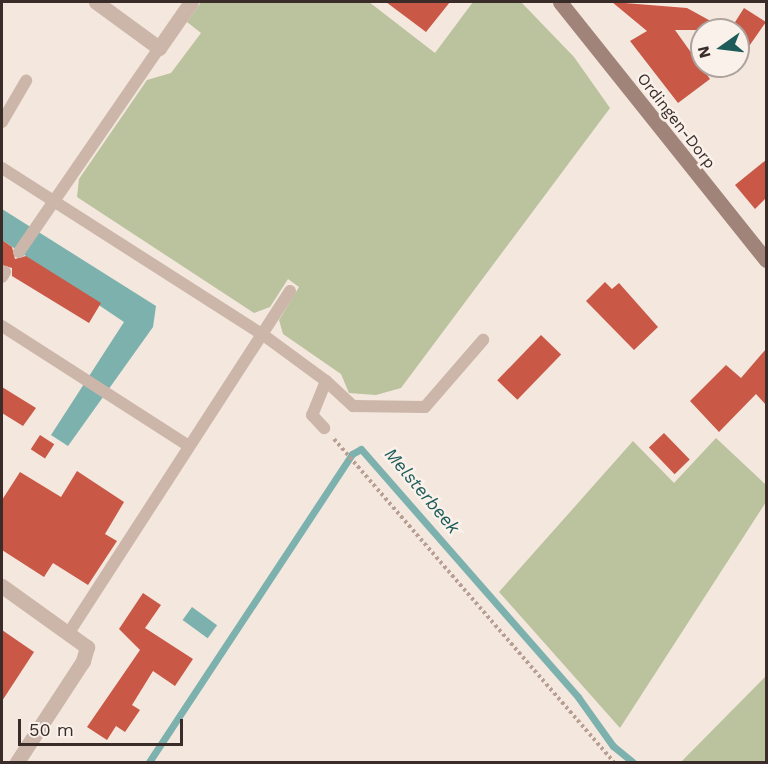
<!DOCTYPE html>
<style>
body{margin:0}
#map{position:relative;width:768px;height:764px;overflow:hidden;background:#f3e7de;font-family:"Work Sans",sans-serif}
div>[style]{position:absolute}
[style*='--x']{left:calc(var(--x)*1px);top:calc(var(--y)*1px);width:calc(var(--w)*1px);rotate:calc(var(--a)*1deg)}
.green>*{inset:0;background:#bac39d}
.water>*{inset:0;background:#7cb1ae;transform-origin:0 0}
.stream>*{height:7px;margin:-3.5px;padding:0 3.5px;transform-origin:3.5px;border-radius:3.5px;background:#7cb1ae}
.building>*{inset:0;background:#c95846;transform-origin:0 0}
.path>*{height:4px;margin-top:-2px;transform-origin:0;background:repeating-linear-gradient(90deg,#b89f93 0 3px,transparent 0 6px)}
.lane>*{height:12px;margin:-6px;padding:0 6px;transform-origin:6px;border-radius:6px;background:#ccb5a9}
.street>*{height:15px;margin:-7.5px;padding:0 7.5px;transform-origin:7.5px;border-radius:7.5px;background:#ccb5a9}
.secondary>*{height:15px;margin:-7.5px;padding:0 7.5px;transform-origin:7.5px;border-radius:7.5px;background:#a0847a}
span{translate:-50% -50%;white-space:nowrap;text-align:center;line-height:1.15;-webkit-text-stroke:5px #faf1eb;paint-order:stroke}
.street-label{font-size:16px;color:#392c29}
.water-label{font-size:18px;color:#1d5c59;font-style:italic}
.frame{position:absolute;inset:0;border:3px solid #392c29;pointer-events:none}
.north{position:absolute;left:690px;top:18px;width:60px;height:60px;box-sizing:border-box;background:#faf1eb;border:2px solid #ada29d;border-radius:50%;rotate:256deg;font-size:16px;font-weight:700;line-height:24px;text-align:center;color:#392c29}
.north::after{content:'';display:block;margin:auto;width:21px;height:27px;background:#1d5c59;clip-path:polygon(50% 0,100% 100%,50% 72%,0 100%)}
.scale{position:absolute;left:18px;top:719px;width:165px;height:27px;box-sizing:border-box;border:3px solid #392c29;border-top:0;padding-left:8px;font-size:18px;line-height:21px;white-space:nowrap;color:#392c29;-webkit-text-stroke:4px #faf1eb;paint-order:stroke}
</style>
<div id="map">
<div class="green">
<i style="clip-path:polygon(201px 2px,369px 2px,435px 53px,473px 2px,521px 2px,574px 57px,610px 108px,401px 388px,376px 395px,349px 393px,341px 374px,283px 334px,279px 320px,299px 287px,288px 279px,270px 307px,254px 313px,77px 197px,79px 179px,147px 80px,171px 73px,201px 33px,187px 22px)"></i>
<i style="clip-path:polygon(716px 438px,766px 485px,766px 502px,620px 728px,499px 592px,633px 441px,674px 483px)"></i>
<i style="clip-path:polygon(766px 676px,766px 762px,681px 762px)"></i>
</div>
<div class="water">
<i style="clip-path:polygon(2px 209px,156px 306px,153px 327px,68px 446px,51px 435px,124px 322px,2px 240px)"></i>
<i style="left:192px;top:607px;width:31px;height:16px;rotate:36deg"></i>
</div>
<div class="stream">
<i style="--x:149;--y:762;--w:369;--a:-56.6"></i>
<i style="--x:352;--y:454;--w:10;--a:-29"></i>
<i style="--x:361;--y:449;--w:330;--a:48.8"></i>
<i style="--x:578;--y:697;--w:60;--a:54.5"></i>
<i style="--x:613;--y:746;--w:26;--a:39"></i>
</div>
<div class="building">
<i style="clip-path:polygon(386px 2px,450px 2px,426px 32px)"></i>
<i style="clip-path:polygon(612px 2px,687px 8px,727px 30px,675px 30px,710px 79px,678px 103px,630px 41px,647px 31px)"></i>
<i style="clip-path:polygon(744px 8px,766px 22px,738px 62px,738px 30px,730px 30px)"></i>
<i style="clip-path:polygon(766px 160px,766px 198px,755px 209px,735px 185px)"></i>
<i style="clip-path:polygon(2px 240px,12px 247px,15px 259px,26px 256px,101px 303px,89px 323px,12px 276px,12px 268px,2px 265px)"></i>
<i style="clip-path:polygon(605px 282px,612px 289px,619px 283px,658px 327px,634px 350px,586px 301px)"></i>
<i style="left:541px;top:335px;width:28px;height:63px;rotate:44deg"></i>
<i style="clip-path:polygon(766px 349px,766px 405px,756px 394px,719px 432px,690px 401px,726px 365px,741px 378px)"></i>
<i style="clip-path:polygon(2px 387px,36px 408px,23px 426px,2px 413px)"></i>
<i style="left:664px;top:433px;width:37px;height:21px;rotate:46deg"></i>
<i style="left:40px;top:435px;width:17px;height:17px;rotate:33deg"></i>
<i style="clip-path:polygon(77px 471px,124px 502px,105px 534px,117px 541px,88px 585px,53px 563px,44px 577px,2px 550px,2px 500px,20px 472px,61px 497px)"></i>
<i style="clip-path:polygon(143px 593px,161px 605px,145px 628px,193px 659px,175px 686px,153px 671px,132px 705px,140px 710px,125px 732px,116px 726px,107px 740px,87px 727px,140px 650px,119px 629px)"></i>
<i style="clip-path:polygon(2px 630px,34px 652px,2px 701px)"></i>
</div>
<div class="path">
<i style="--x:334;--y:439;--w:427;--a:49.1"></i>
</div>
<div class="lane">
<i style="--x:2;--y:122;--w:48;--a:-59.7"></i>
<i style="--x:2;--y:168;--w:308;--a:32.6"></i>
<i style="--x:262;--y:334;--w:79;--a:36.3"></i>
<i style="--x:326;--y:381;--w:37;--a:112"></i>
<i style="--x:312;--y:415;--w:18;--a:47"></i>
<i style="--x:19;--y:252;--w:247;--a:-55.5"></i>
<i style="--x:2;--y:277;--w:6;--a:-59"></i>
<i style="--x:2;--y:326;--w:222;--a:32.7"></i>
<i style="--x:326;--y:381;--w:37;--a:43"></i>
<i style="--x:353;--y:406;--w:72;--a:0.8"></i>
<i style="--x:425;--y:407;--w:89;--a:-49.1"></i>
<i style="--x:70;--y:631;--w:405;--a:-57.1"></i>
</div>
<div class="street">
<i style="--x:96;--y:2;--w:78;--a:36.1"></i>
<i style="--x:159;--y:48;--w:56;--a:-55.2"></i>
<i style="--x:2;--y:586;--w:105;--a:35.7"></i>
<i style="--x:87;--y:647;--w:15;--a:106"></i>
<i style="--x:83;--y:661;--w:121;--a:123.2"></i>
</div>
<div class="secondary">
<i style="--x:560;--y:2;--w:330;--a:51.4"></i>
</div>
<div class="street-label">
<span style="left:676px;top:121px;rotate:52deg">Ordingen-Dorp</span>
</div>
<div class="water-label">
<span style="left:422px;top:491px;rotate:50deg">Melsterbeek</span>
</div>
<div class="frame"></div>
<div class="north">N</div>
<div class="scale">50 m</div>
</div>
